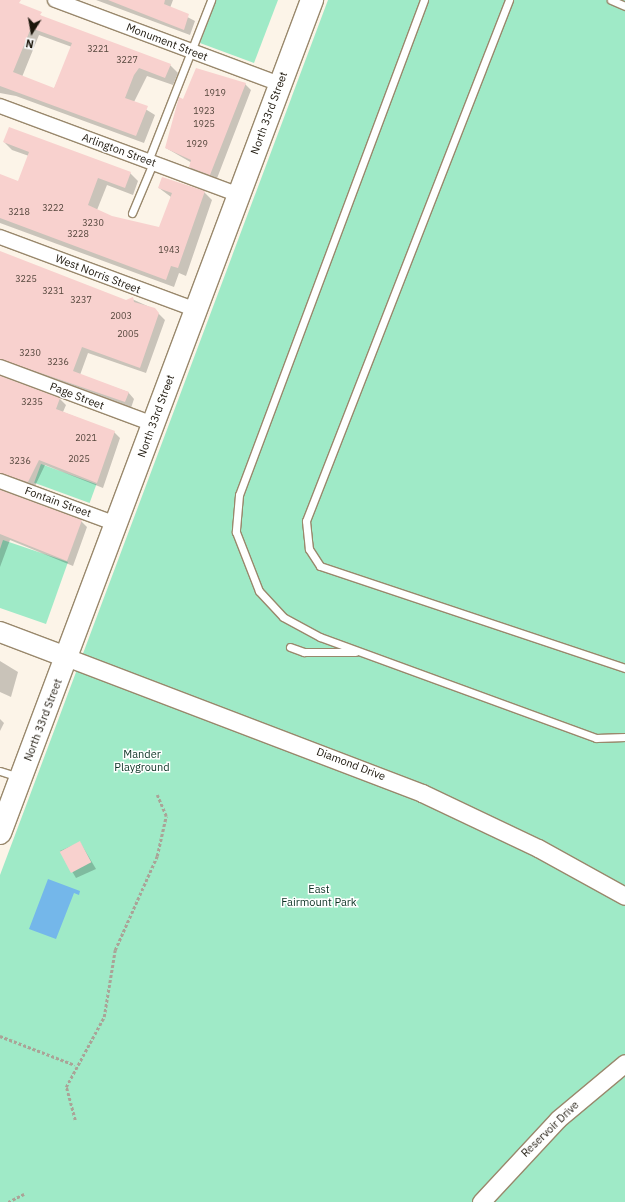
<!DOCTYPE html>
<style>
body{margin:0}
#map{position:relative;width:625px;height:1202px;overflow:hidden;background:#fcf4e8;font-family:"IBM Plex Sans",sans-serif}
div>[style]{position:absolute}
[style*='--x']{left:calc(var(--x)*1px);top:calc(var(--y)*1px);width:calc(var(--w)*1px);rotate:calc(var(--a)*1deg)}
.green>*{inset:0;background:#9feac7;transform-origin:0 0}
.water>*{inset:0;background:#74b7ea}
.shadow>*{inset:0;background:#0003}
.building>*{inset:0;background:#f8d1ce;transform-origin:0 0}
.path>*{height:2.5px;margin-top:-1.25px;transform-origin:0;background:repeating-linear-gradient(90deg,#aaa397 0 3px,transparent 0 5px)}
.roads{filter:drop-shadow(1px 0 #99886c) drop-shadow(-1px 0 #99886c) drop-shadow(0 1px #99886c) drop-shadow(0 -1px #99886c)}
.service>*{height:7px;margin:-3.5px;padding:0 3.5px;transform-origin:3.5px;border-radius:3.5px;background:#fff}
.minor>*{height:14px;margin:-7px;padding:0 7px;transform-origin:7px;border-radius:7px;background:#fff}
.tertiary>*{height:17px;margin:-8.5px;padding:0 8.5px;transform-origin:8.5px;border-radius:8.5px;background:#fff}
.secondary>*{height:20px;margin:-10px;padding:0 10px;transform-origin:10px;border-radius:10px;background:#fff}
.primary>*{height:22px;margin:-11px;padding:0 11px;transform-origin:11px;border-radius:11px;background:#fff}
span{translate:-50% -50%;white-space:nowrap;text-align:center;line-height:1.15;-webkit-text-stroke:3px #fff;paint-order:stroke}
.number-label{font-size:9px;color:#54463c}
.number-label span{-webkit-text-stroke-width:0}
.street-label{font-size:11px;color:#1d170c}
.park-label{font-size:11px;color:#0b3223}
.north{position:absolute;left:12px;top:12px;width:40px;height:40px;-webkit-text-stroke:3px #fff;paint-order:stroke;rotate:191deg;font-size:11px;font-weight:700;line-height:16px;text-align:center;color:#1d170c}
.north::after{content:'';display:block;margin:auto;width:14px;height:18px;background:#1d170c;clip-path:polygon(50% 0,100% 100%,50% 72%,0 100%)}
</style>
<div id="map">
<div class="green">
<i style="clip-path:polygon(216px 0,278px 0,254px 63px,200px 43px)"></i>
<i style="clip-path:polygon(328px 0,625px 0,625px 1202px,0 1202px,0 875px)"></i>
<i style="left:41px;top:464px;width:59px;height:20px;rotate:20deg"></i>
<i style="clip-path:polygon(3px 540px,68px 562px,46px 624px,0 608px,0 549px)"></i>
</div>
<div class="water">
<i style="clip-path:polygon(48px 879px,80px 891px,79px 895px,74px 893px,56px 939px,29px 929px)"></i>
</div>
<div class="shadow">
<i style="clip-path:polygon(evenodd,0 0,12px 0,47px 19px,170px 65px,178px 73px,173px 85px,147px 76px,134px 102px,155px 115px,144px 143px,16px 96px,0 93px,0 0,39px 35px,72px 47px,54px 89px,22px 77px,39px 35px)"></i>
<i style="clip-path:polygon(96px 0,173px 0,170px 8px,195px 21px,190px 35px)"></i>
<i style="clip-path:polygon(245px 84px,251px 90px,216px 181px,196px 173px,190px 167px,192px 163px,166px 148px)"></i>
<i style="clip-path:polygon(4px 142px,130px 173px,138px 181px,133px 195px,107px 185px,97px 210px,112px 217px,160px 229px,171px 197px,159px 188px,204px 192px,212px 200px,186px 276px,179px 273px,174px 287px,0 223px,0 175px,19px 182px,29px 156px,12px 150px)"></i>
<i style="clip-path:polygon(0 253px,126px 301px,132px 299px,154px 309px,165px 320px,146px 373px,88px 353px,80px 375px,128px 392px,134px 399px,131px 408px,10px 365px,0 369px)"></i>
<i style="clip-path:polygon(0 376px,60px 399px,66px 405px,63px 412px,114px 432px,120px 438px,103px 488px,45px 465px,34px 488px,0 483px)"></i>
<i style="clip-path:polygon(0 490px,81px 521px,87px 527px,73px 566px,10px 540px,0 567px)"></i>
<i style="clip-path:polygon(0 661px,18px 672px,11px 697px,0 692px)"></i>
<i style="clip-path:polygon(0 719px,4px 723px,0 731px)"></i>
<i style="clip-path:polygon(80px 842px,96px 869px,76px 878px,60px 851px)"></i>
</div>
<div class="building">
<i style="clip-path:polygon(evenodd,0 0,21px 0,19px 3px,42px 12px,40px 15px,171px 64px,165px 78px,139px 68px,134px 75px,125px 98px,148px 106px,136px 136px,0 86px,0 0,31px 28px,72px 43px,54px 88px,13px 72px,31px 28px)"></i>
<i style="clip-path:polygon(108px 0,165px 0,164px 4px,189px 14px,184px 30px)"></i>
<i style="clip-path:polygon(196px 68px,246px 83px,210px 175px,189px 167px,191px 160px,165px 148px,179px 97px,183px 99px)"></i>
<i style="clip-path:polygon(9px 127px,131px 172px,125px 188px,98px 178px,88px 205px,112px 216px,159px 227px,172px 193px,158px 188px,162px 177px,205px 191px,178px 268px,171px 266px,166px 280px,0 218px,0 174px,18px 181px,29px 152px,3px 142px)"></i>
<i style="clip-path:polygon(0 251px,126px 300px,133px 297px,134px 302px,155px 308px,159px 313px,140px 368px,82px 347px,73px 371px,129px 392px,125px 402px,0 359px)"></i>
<i style="clip-path:polygon(0 376px,60px 398px,56px 409px,115px 431px,97px 483px,39px 460px,28px 482px,0 473px)"></i>
<i style="clip-path:polygon(0 490px,82px 520px,67px 561px,0 534px)"></i>
<i style="left:80px;top:841px;width:24px;height:23px;rotate:62deg"></i>
</div>
<div class="path">
<i style="--x:0;--y:1036;--w:80;--a:21.1"></i>
<i style="--x:75;--y:1120;--w:34;--a:-105"></i>
<i style="--x:66;--y:1087;--w:80;--a:-61.5"></i>
<i style="--x:104;--y:1017;--w:68;--a:-80.7"></i>
<i style="--x:115;--y:950;--w:103;--a:-65.9"></i>
<i style="--x:157;--y:856;--w:41;--a:-77.3"></i>
<i style="--x:166;--y:816;--w:23;--a:-113"></i>
<i style="--x:8;--y:1202;--w:18;--a:-27"></i>
</div>
<div class="roads">
<div class="service">
<i style="--x:424;--y:0;--w:528;--a:110.49"></i>
<i style="--x:239;--y:495;--w:37;--a:95"></i>
<i style="--x:236;--y:532;--w:63;--a:68.7"></i>
<i style="--x:259;--y:591;--w:35;--a:47"></i>
<i style="--x:283;--y:617;--w:42;--a:28.4"></i>
<i style="--x:320;--y:637;--w:294;--a:20.1"></i>
<i style="--x:596;--y:738;--w:29;--a:-2"></i>
<i style="--x:509;--y:0;--w:559;--a:111.29"></i>
<i style="--x:306;--y:521;--w:28;--a:84"></i>
<i style="--x:309;--y:549;--w:20;--a:57"></i>
<i style="--x:320;--y:566;--w:322;--a:18.5"></i>
<i style="--x:611;--y:0;--w:15;--a:23"></i>
<i style="--x:148;--y:161;--w:173;--a:-68.6"></i>
<i style="--x:132;--y:213;--w:54;--a:-67.2"></i>
<i style="--x:290;--y:647;--w:15;--a:20"></i>
<i style="--x:304;--y:652;--w:51;--a:0"></i>
<i style="--x:0;--y:771;--w:20;--a:18"></i>
</div>
<div class="minor">
<i style="--x:55;--y:0;--w:240;--a:20.5"></i>
<i style="--x:0;--y:106;--w:255;--a:20.4"></i>
<i style="--x:0;--y:237;--w:209;--a:20.4"></i>
<i style="--x:0;--y:367;--w:163;--a:20.4"></i>
<i style="--x:0;--y:481;--w:124;--a:20.3"></i>
</div>
<div class="tertiary">
<i style="--x:66;--y:657;--w:381;--a:20.9"></i>
<i style="--x:422;--y:793;--w:128;--a:25.4"></i>
<i style="--x:538;--y:848;--w:99;--a:28.9"></i>
<i style="--x:481;--y:1202;--w:113;--a:-47.1"></i>
<i style="--x:558;--y:1119;--w:87;--a:-39.9"></i>
</div>
<div class="secondary">
<i style="--x:0;--y:632;--w:71;--a:20.7"></i>
</div>
<div class="primary">
<i style="--x:0;--y:833;--w:890;--a:-69.47"></i>
</div>
</div>
<div class="number-label">
<span style="left:98px;top:49px">3221</span>
<span style="left:127px;top:60px">3227</span>
<span style="left:215px;top:93px">1919</span>
<span style="left:204px;top:111px">1923</span>
<span style="left:204px;top:124px">1925</span>
<span style="left:197px;top:144px">1929</span>
<span style="left:53px;top:208px">3222</span>
<span style="left:19px;top:212px">3218</span>
<span style="left:93px;top:223px">3230</span>
<span style="left:78px;top:234px">3228</span>
<span style="left:169px;top:250px">1943</span>
<span style="left:26px;top:279px">3225</span>
<span style="left:53px;top:291px">3231</span>
<span style="left:81px;top:300px">3237</span>
<span style="left:121px;top:316px">2003</span>
<span style="left:128px;top:334px">2005</span>
<span style="left:30px;top:353px">3230</span>
<span style="left:58px;top:362px">3236</span>
<span style="left:32px;top:402px">3235</span>
<span style="left:86px;top:438px">2021</span>
<span style="left:79px;top:459px">2025</span>
<span style="left:20px;top:461px">3236</span>
</div>
<div class="street-label">
<span style="left:167px;top:42px;rotate:21deg">Monument Street</span>
<span style="left:269px;top:113px;rotate:-70deg">North 33rd Street</span>
<span style="left:119px;top:150px;rotate:20deg">Arlington Street</span>
<span style="left:98px;top:274px;rotate:21deg">West Norris Street</span>
<span style="left:77px;top:396px;rotate:21deg">Page Street</span>
<span style="left:156px;top:416px;rotate:-70deg">North 33rd Street</span>
<span style="left:58px;top:502px;rotate:20deg">Fontain Street</span>
<span style="left:43px;top:720px;rotate:-69deg">North 33rd Street</span>
<span style="left:351px;top:764px;rotate:21deg">Diamond Drive</span>
<span style="left:550px;top:1129px;rotate:-44deg">Reservoir Drive</span>
</div>
<div class="park-label">
<span style="left:142px;top:761px">Mander<br>Playground</span>
<span style="left:319px;top:896px">East<br>Fairmount Park</span>
</div>
<div class="north">N</div>
</div>
